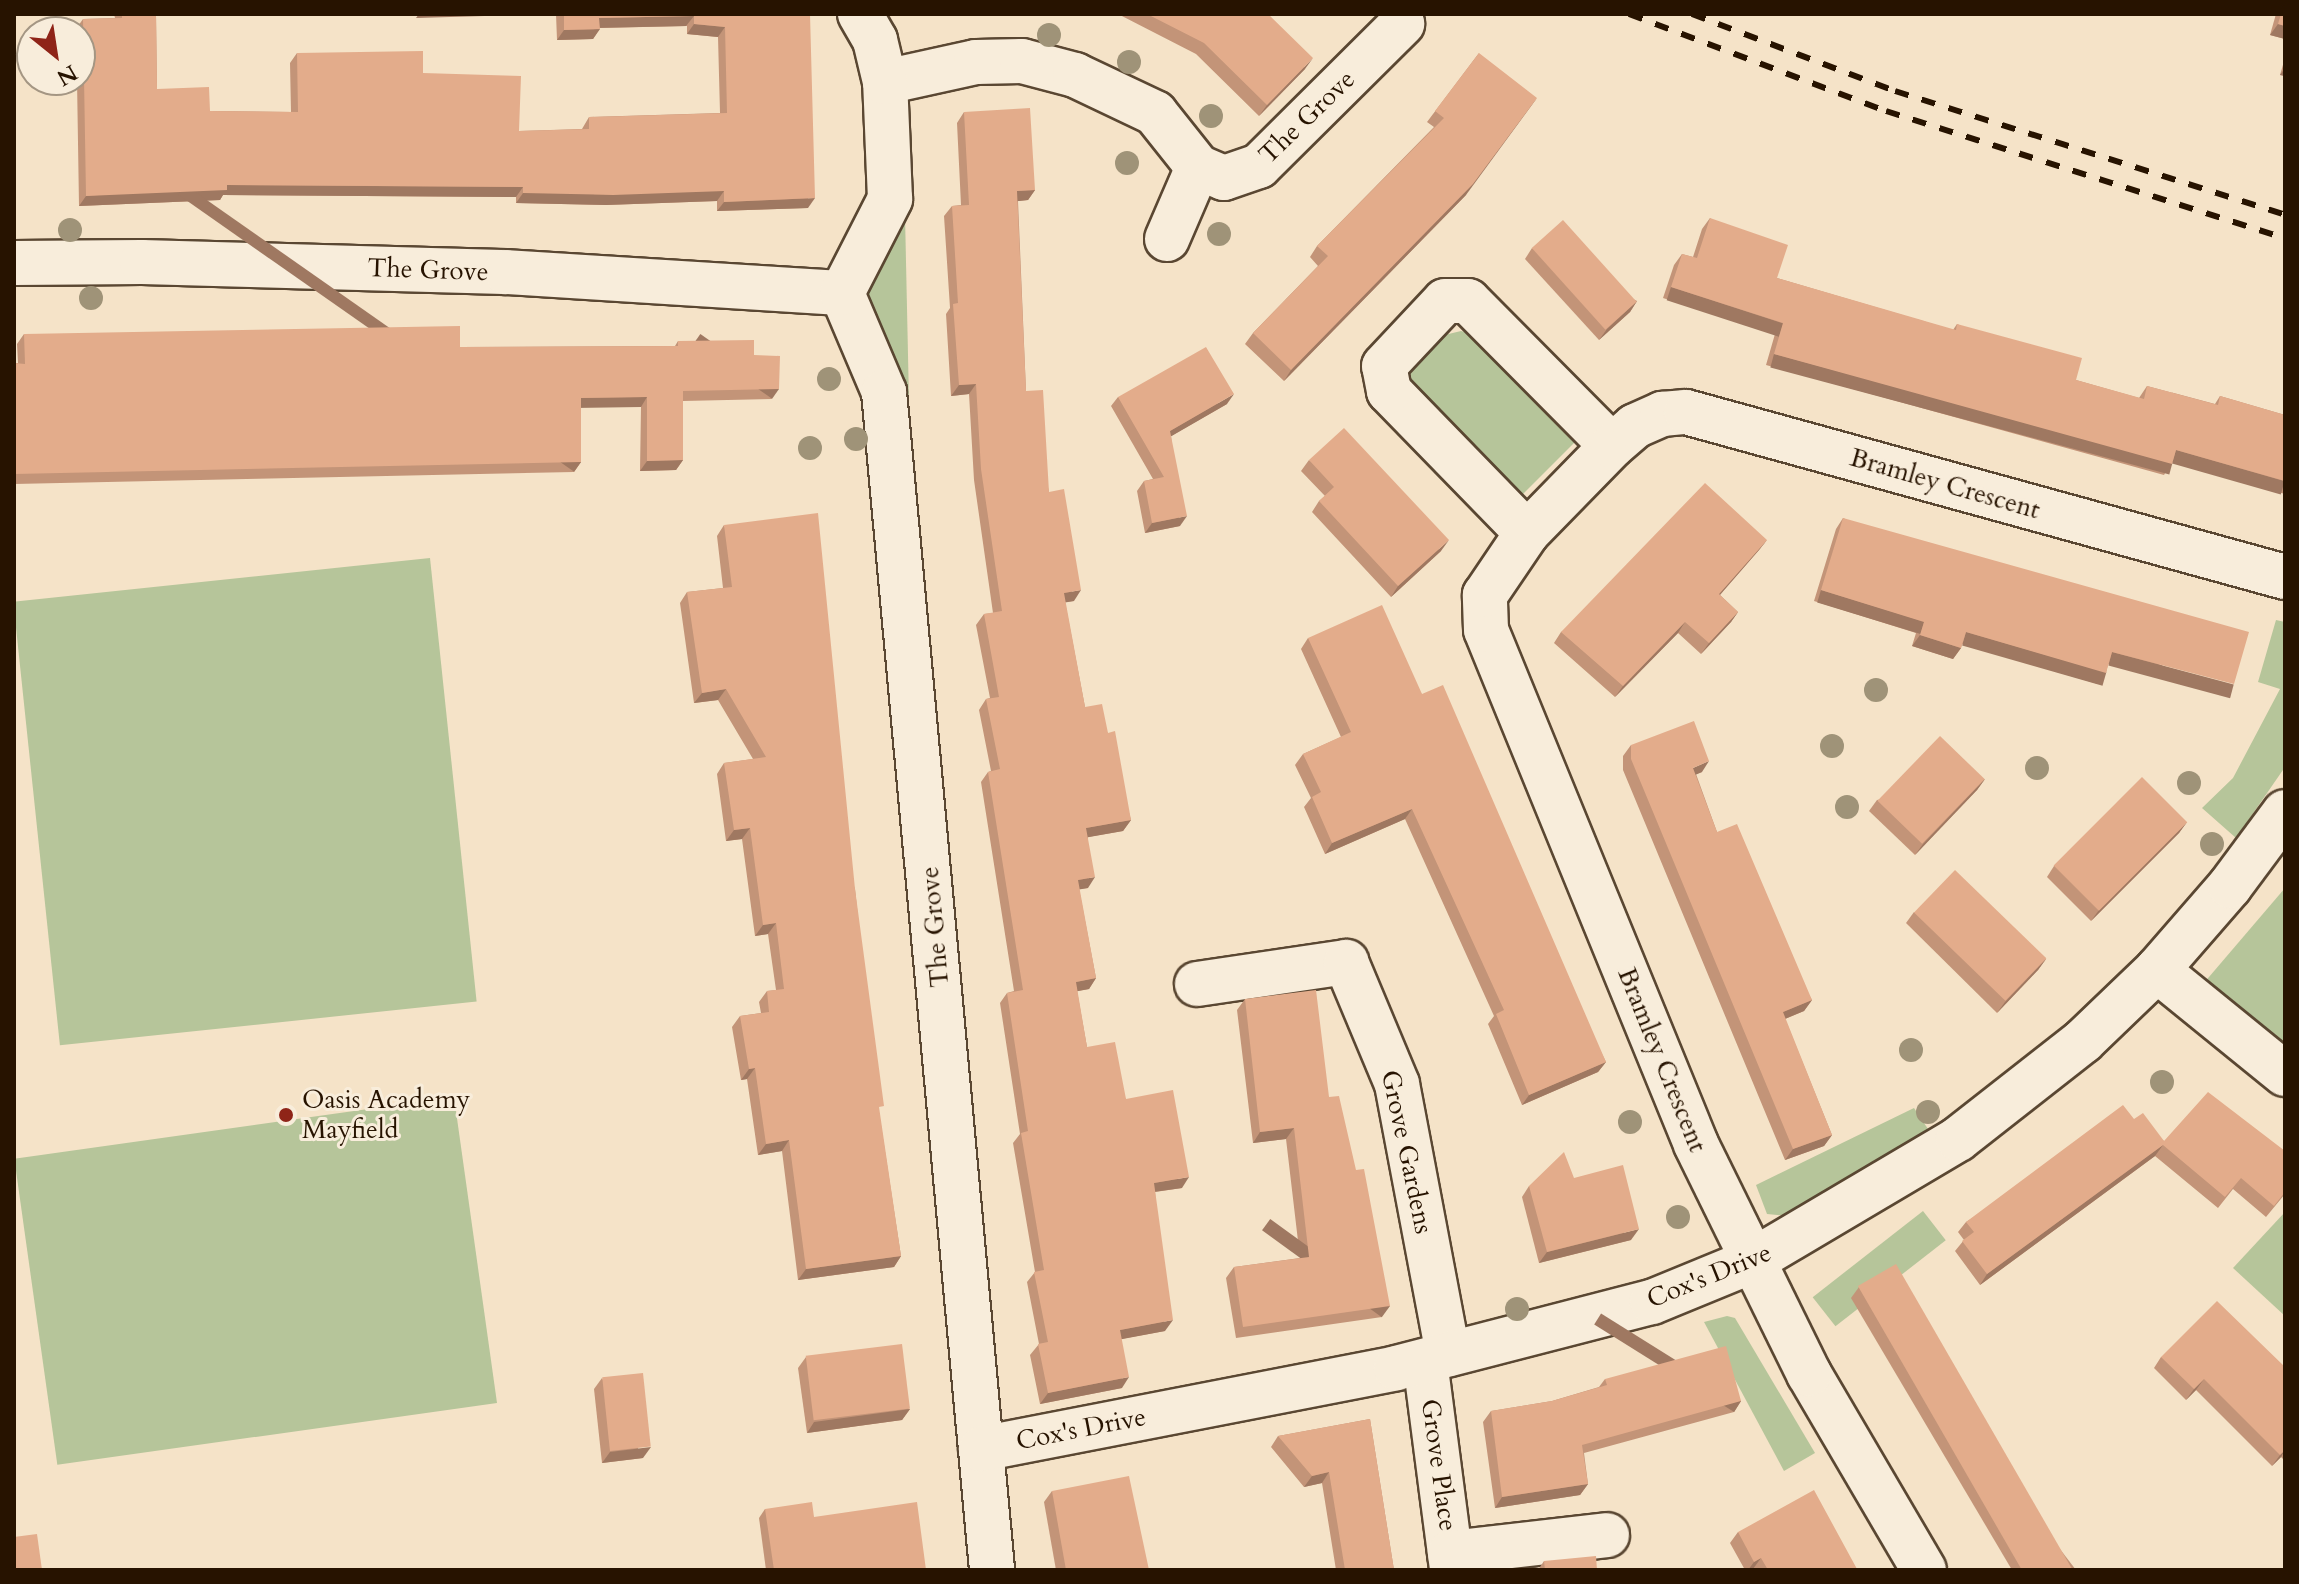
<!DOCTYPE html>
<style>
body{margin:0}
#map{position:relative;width:2299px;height:1584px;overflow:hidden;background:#f5e3c8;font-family:Cardo,serif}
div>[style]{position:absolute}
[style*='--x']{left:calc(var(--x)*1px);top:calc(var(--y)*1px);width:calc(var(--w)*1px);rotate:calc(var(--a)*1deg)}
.green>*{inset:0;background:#b6c59a;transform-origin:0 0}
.roads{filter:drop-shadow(2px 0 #5a4732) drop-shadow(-2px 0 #5a4732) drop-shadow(0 2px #5a4732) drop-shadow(0 -2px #5a4732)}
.minor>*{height:44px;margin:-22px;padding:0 22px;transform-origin:22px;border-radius:22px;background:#f8eddb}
.rail>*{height:6px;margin-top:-3px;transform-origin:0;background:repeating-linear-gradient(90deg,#271300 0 14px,transparent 0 28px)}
.trees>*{width:24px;height:24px;margin:-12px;border-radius:50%;background:#9f9378}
.wall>*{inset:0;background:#c39478}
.shaded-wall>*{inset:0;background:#9f7861;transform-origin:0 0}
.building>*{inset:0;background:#e3ac8b;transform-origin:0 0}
.dots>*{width:22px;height:22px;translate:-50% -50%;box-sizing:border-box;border:4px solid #f8eddb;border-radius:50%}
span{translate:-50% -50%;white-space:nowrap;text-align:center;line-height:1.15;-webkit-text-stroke:6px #f8eddb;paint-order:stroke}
.street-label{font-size:26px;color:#271300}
.poi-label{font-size:26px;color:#271300}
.left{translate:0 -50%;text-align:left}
.frame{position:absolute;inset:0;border:16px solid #271300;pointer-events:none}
.north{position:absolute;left:16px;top:16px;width:80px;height:80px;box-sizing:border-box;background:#f8eddb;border:2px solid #a49683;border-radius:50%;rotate:150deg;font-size:22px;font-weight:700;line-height:32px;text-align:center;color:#271300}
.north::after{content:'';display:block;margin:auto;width:28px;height:36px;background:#8f2418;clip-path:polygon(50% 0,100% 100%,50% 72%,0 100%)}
</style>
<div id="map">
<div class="green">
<i style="clip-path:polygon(905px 215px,909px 401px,903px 400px,869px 305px,869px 282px)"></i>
<i style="clip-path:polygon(1461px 331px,1479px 336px,1576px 441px,1520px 497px,1410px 386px,1409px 370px,1432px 338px)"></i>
<i style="left:430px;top:558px;width:446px;height:419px;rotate:84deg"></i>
<i style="clip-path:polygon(2276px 620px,2285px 622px,2285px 767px,2236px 838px,2202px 808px,2233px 778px,2280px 689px,2258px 682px)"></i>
<i style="clip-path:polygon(2285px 888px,2285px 1057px,2203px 984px)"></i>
<i style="left:454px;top:1097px;width:309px;height:444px;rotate:82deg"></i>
<i style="clip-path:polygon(1914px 1108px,1928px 1129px,1787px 1216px,1767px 1214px,1756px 1185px)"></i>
<i style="left:1923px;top:1211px;width:37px;height:140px;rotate:52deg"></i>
<i style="clip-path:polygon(2285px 1212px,2285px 1316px,2233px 1268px)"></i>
<i style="clip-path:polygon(1727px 1316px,1735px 1318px,1815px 1453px,1784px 1471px,1704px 1322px)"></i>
</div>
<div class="roads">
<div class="minor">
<i style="--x:885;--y:82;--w:93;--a:-12.4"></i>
<i style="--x:976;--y:62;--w:46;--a:-1.2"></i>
<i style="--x:1022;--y:61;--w:55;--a:14.8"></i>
<i style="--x:1075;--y:75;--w:89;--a:25.4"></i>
<i style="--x:1155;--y:113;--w:69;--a:51.5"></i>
<i style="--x:1198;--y:167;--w:28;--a:23"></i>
<i style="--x:1224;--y:178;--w:37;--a:-19"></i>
<i style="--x:1259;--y:166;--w:202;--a:-44.8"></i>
<i style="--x:1167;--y:239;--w:78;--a:-66.7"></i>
<i style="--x:14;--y:263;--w:128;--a:-0.4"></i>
<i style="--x:142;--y:262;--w:364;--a:1.6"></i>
<i style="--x:506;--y:272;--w:337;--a:3.6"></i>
<i style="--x:842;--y:293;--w:108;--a:67"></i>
<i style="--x:884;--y:392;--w:1183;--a:84.76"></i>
<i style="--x:842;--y:293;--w:106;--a:-62.9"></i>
<i style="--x:890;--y:199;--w:117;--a:-92.4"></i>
<i style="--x:885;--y:82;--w:43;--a:-103.4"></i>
<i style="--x:875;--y:40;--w:30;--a:-120"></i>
<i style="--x:1527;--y:533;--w:198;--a:-134.2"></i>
<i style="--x:1389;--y:391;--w:25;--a:-101"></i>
<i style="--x:1384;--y:366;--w:89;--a:-46.8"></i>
<i style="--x:1445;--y:301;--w:23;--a:0"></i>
<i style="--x:1468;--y:301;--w:204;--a:45.2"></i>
<i style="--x:2157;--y:970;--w:165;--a:39.1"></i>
<i style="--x:1197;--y:984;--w:151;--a:-8.4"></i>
<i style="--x:1346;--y:962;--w:132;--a:67.3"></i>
<i style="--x:1397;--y:1084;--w:275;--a:79.3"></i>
<i style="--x:1425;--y:1361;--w:211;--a:82.6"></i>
<i style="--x:981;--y:1449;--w:423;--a:-11"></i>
<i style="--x:1396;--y:1368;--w:264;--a:-14.5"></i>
<i style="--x:1652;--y:1302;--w:108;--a:-22.3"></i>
<i style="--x:1752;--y:1261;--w:239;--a:-30.6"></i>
<i style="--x:1958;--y:1139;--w:159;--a:-38.1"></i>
<i style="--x:2083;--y:1041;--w:103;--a:-43.8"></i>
<i style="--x:2157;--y:970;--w:111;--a:-49"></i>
<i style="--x:2230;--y:886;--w:92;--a:-53.4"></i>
<i style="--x:1450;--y:1553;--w:158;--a:-6.5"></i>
<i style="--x:1924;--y:1570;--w:227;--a:-120.4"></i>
<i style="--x:1809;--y:1374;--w:256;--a:-116.2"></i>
<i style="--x:1696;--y:1144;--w:555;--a:-112.22"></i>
<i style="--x:1486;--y:630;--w:35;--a:-92"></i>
<i style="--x:1485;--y:595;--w:75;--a:-55.9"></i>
<i style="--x:1527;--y:533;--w:122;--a:-45.7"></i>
<i style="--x:1612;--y:446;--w:30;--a:-41"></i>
<i style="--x:1635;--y:426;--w:30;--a:-24"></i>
<i style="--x:1662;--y:414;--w:24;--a:-5"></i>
<i style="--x:1686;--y:412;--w:621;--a:15.4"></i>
</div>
</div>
<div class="rail">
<i style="--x:1629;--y:14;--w:275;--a:20.7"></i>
<i style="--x:1886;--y:111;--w:419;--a:17.7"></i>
<i style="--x:1692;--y:14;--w:217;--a:20.8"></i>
<i style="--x:1895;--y:91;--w:409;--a:17.6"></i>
</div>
<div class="trees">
<i style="left:1049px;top:35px"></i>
<i style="left:1129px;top:62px"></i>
<i style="left:1211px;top:116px"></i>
<i style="left:1127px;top:163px"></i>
<i style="left:70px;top:230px"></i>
<i style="left:1219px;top:234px"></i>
<i style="left:91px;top:298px"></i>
<i style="left:829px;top:379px"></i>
<i style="left:856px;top:439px"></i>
<i style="left:810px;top:448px"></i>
<i style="left:1876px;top:690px"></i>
<i style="left:1832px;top:746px"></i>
<i style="left:2037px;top:768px"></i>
<i style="left:2189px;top:783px"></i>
<i style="left:1847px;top:807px"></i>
<i style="left:2212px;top:844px"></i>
<i style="left:1911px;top:1050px"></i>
<i style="left:2162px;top:1082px"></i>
<i style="left:1928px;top:1112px"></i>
<i style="left:1630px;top:1122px"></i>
<i style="left:1678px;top:1217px"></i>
<i style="left:1517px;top:1309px"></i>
</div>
<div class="wall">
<i style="clip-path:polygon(114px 14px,156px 14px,157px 89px,210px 111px,291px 112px,290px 63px,297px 53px,423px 73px,519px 131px,582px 129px,589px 117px,720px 113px,718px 37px,687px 34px,687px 26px,600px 28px,593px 39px,557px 40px,556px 14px,810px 14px,808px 208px,717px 211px,717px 201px,606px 205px,516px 203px,516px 197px,223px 195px,220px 200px,79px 206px,77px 80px,80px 80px,80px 32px,76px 32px,76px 29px,83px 19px,115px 18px)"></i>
<i style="clip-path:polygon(1118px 14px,1268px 14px,1305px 69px,1259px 116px,1196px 54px)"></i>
<i style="clip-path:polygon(2276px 14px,2285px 14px,2285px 39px,2270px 35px)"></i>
<i style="clip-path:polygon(1479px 53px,1466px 195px,1284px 381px,1245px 344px,1253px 333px,1318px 266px,1310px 257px,1317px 246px,1434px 127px,1427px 122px)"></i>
<i style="clip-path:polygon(2285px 58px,2285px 76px,2280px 75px)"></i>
<i style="clip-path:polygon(964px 112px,1035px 190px,1028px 200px,1018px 201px,1026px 391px,1074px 601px,1065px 602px,1085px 707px,1108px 733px,1131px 820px,1123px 831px,1088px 837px,1088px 888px,1079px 889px,1096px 978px,1089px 989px,1077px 991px,1087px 1047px,1126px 1099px,1182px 1188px,1155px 1192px,1165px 1331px,1121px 1339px,1122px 1388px,1040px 1404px,1030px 1355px,1039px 1344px,1027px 1282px,1035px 1272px,1013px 1143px,1020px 1134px,1000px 1003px,1007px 993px,1014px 991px,981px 782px,988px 772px,991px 771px,979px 710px,986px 699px,990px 698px,976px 625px,984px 614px,993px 613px,974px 480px,969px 394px,951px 396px,946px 314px,950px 308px,944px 216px,952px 206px,961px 205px,957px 123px)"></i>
<i style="clip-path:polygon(1710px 218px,1777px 278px,1953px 330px,1957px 324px,2076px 380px,2139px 398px,2147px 386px,2215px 404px,2220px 396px,2285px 415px,2285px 494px,2172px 462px,2164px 475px,1766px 365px,1775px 334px,1663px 298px,1674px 265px,1682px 254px,1693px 257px,1702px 229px)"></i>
<i style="clip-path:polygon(1532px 248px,1637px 301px,1630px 312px,1599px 340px,1525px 259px)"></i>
<i style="clip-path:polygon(24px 334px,460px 347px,675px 346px,678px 341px,754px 355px,772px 399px,683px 401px,683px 460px,676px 470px,640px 471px,641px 407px,581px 407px,581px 462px,574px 472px,14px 484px,14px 363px,18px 363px,17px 344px)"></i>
<i style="clip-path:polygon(1118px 397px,1227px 404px,1171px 436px,1180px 526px,1145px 533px,1137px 491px,1144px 481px,1153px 479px,1111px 406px)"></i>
<i style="clip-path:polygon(1309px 460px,1441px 551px,1391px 597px,1312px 512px,1319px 501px,1325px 496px,1301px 471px)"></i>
<i style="clip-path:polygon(1843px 518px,2226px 695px,2108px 664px,2106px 673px,2098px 684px,1962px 644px,1961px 648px,1953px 659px,1912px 646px,1916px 633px,1814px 601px,1836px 529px)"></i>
<i style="clip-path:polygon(724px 525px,855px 889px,879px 1112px,901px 1256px,894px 1267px,798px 1280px,782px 1151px,758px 1155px,747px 1079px,741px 1080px,732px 1027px,740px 1016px,761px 1013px,759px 1002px,767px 991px,776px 990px,768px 934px,755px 936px,742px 839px,726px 841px,717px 774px,724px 763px,753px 759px,718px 700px,694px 703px,680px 603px,687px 592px,723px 588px,717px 536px)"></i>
<i style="clip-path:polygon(1767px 540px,1759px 550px,1720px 595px,1738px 612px,1731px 622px,1701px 654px,1678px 633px,1615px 697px,1554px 643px,1561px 632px)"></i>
<i style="clip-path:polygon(1308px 638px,1422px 694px,1606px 1062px,1598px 1072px,1522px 1105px,1488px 1024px,1494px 1016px,1405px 819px,1325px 854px,1304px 807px,1311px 798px,1295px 765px,1303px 754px,1341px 737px,1301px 649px)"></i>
<i style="clip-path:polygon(1631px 745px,1702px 772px,1696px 774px,1717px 832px,1812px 1000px,1804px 1011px,1785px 1019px,1832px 1135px,1824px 1146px,1785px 1160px,1623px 770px,1623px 756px)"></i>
<i style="clip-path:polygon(1985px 779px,1977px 790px,1915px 855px,1869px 811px,1877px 800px)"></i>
<i style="clip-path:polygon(2187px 822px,2179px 833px,2091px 921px,2047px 877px,2054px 866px)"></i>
<i style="clip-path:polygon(1914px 912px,2046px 959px,2038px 970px,1997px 1013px,1906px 923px)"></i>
<i style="clip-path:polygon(1245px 999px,1329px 1097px,1382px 1317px,1236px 1338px,1226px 1278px,1234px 1267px,1300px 1258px,1286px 1139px,1253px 1143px,1237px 1010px)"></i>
<i style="clip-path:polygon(2134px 1119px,2164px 1141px,2285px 1194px,2266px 1217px,2233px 1189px,2218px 1208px,2155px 1156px,1980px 1285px,1955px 1251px,1964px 1240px,1958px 1232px,1966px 1222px)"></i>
<i style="clip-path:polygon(1574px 1178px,1631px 1240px,1539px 1263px,1522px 1197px,1529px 1186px)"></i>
<i style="clip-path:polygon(1859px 1287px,2076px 1570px,2012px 1570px,1851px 1298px)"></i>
<i style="clip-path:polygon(806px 1357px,910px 1409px,902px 1420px,807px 1433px,798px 1368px)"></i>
<i style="clip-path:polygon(2161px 1357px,2285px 1367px,2285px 1461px,2281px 1457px,2272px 1466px,2196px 1390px,2186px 1400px,2154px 1368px)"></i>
<i style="clip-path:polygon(602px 1378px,643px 1458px,602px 1463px,594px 1389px)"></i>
<i style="clip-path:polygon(1605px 1379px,1741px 1401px,1734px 1412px,1584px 1453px,1588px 1484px,1580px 1495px,1495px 1508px,1483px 1422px,1491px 1411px,1552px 1401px,1599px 1387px)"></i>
<i style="clip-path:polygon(1370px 1419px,1394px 1570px,1336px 1570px,1322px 1483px,1304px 1487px,1271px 1447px,1278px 1436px)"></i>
<i style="clip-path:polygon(1052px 1491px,1149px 1570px,1056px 1570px,1044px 1502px)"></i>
<i style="clip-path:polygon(765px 1509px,814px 1517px,926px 1570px,766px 1570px,759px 1518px)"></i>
<i style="clip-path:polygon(1738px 1532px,1856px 1570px,1754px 1570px,1753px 1569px,1745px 1570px,1730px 1543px)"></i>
<i style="clip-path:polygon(1544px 1561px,1597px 1570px,1538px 1570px)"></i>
</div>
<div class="shaded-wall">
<i style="clip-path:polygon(419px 14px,553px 14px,416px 18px)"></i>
<i style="clip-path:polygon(694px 16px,686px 26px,592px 28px,599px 18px)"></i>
<i style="clip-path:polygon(694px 24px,725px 27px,718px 37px,687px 34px)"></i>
<i style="clip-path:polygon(2278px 24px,2285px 26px,2285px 39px,2270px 35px)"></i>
<i style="clip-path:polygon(600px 29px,593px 39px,557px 40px,564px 30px)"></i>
<i style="clip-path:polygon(1313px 58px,1305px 69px,1259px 116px,1267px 105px)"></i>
<i style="clip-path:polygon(2285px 68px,2285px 76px,2280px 75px)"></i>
<i style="clip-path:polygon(1537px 98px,1466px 195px,1284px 381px,1291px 370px)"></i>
<i style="clip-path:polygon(227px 185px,523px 187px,516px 197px,223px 195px,220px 200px,79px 206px,86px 196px)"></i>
<i style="clip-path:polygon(1035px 190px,1028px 200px,1010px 202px,1017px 191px)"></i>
<i style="clip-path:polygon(724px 191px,717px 201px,606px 205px,516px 203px,523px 193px)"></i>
<i style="clip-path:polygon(815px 198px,808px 208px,717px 211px,724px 202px)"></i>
<i style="left:1671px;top:287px;width:118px;height:14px;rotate:18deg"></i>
<i style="clip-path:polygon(1637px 301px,1630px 312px,1599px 340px,1607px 329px)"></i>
<i style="left:1774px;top:354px;width:413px;height:14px;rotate:15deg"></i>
<i style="clip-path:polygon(976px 384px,969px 394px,951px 396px,959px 385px)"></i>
<i style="left:779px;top:389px;width:12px;height:96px;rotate:125deg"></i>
<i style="clip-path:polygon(1234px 394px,1227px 404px,1163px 441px,1170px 431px)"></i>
<i style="clip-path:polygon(647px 397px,641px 407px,574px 408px,581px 398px)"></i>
<i style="left:2176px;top:450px;width:113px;height:14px;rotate:16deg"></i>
<i style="clip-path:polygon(683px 460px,676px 470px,640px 471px,647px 461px)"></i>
<i style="left:581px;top:462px;width:12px;height:567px;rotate:125deg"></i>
<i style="clip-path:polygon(1187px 516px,1180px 526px,1145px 533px,1152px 523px)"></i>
<i style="clip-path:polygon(1449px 540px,1441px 551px,1391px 597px,1398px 586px)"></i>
<i style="clip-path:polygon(1767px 540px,1759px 550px,1711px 605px,1719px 594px)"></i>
<i style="clip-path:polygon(1081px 590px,1074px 601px,1056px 604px,1064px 593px)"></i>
<i style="left:1821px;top:590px;width:108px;height:13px;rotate:17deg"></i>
<i style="clip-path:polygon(1738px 612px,1731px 622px,1701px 654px,1709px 643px)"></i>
<i style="clip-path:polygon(1685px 622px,1678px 633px,1615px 697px,1623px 686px)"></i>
<i style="left:1966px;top:632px;width:146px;height:14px;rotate:16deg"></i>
<i style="clip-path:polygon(1920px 635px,1961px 648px,1953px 659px,1912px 646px)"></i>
<i style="left:2112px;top:652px;width:126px;height:14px;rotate:15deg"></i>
<i style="clip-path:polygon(726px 689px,718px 700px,694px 703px,702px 693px)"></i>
<i style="clip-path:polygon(1709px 761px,1702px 772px,1686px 779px,1693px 768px)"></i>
<i style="clip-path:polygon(1985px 779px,1977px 790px,1915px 855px,1923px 844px)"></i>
<i style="clip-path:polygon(1412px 809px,1405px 819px,1325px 854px,1332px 843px)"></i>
<i style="clip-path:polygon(1131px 820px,1123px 831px,1078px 839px,1086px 828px)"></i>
<i style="clip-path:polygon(2187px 822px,2179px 833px,2091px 921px,2099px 910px)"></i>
<i style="clip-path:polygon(750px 828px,742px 839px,726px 841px,734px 830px)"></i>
<i style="clip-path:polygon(1095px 877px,1088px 888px,1070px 891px,1078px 880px)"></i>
<i style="clip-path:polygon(776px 923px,768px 934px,755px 936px,763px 925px)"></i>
<i style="clip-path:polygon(2046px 959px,2038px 970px,1997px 1013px,2005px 1002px)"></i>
<i style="clip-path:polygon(1096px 978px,1089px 989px,1068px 993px,1076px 982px)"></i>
<i style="clip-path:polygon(1812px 1000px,1804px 1011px,1775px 1023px,1783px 1012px)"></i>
<i style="clip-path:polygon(1606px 1062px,1598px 1072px,1522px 1105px,1529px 1095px)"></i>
<i style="clip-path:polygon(755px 1068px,747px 1079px,741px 1080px,749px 1069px)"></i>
<i style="clip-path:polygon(1294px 1128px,1286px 1139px,1253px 1143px,1260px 1132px)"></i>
<i style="clip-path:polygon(1832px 1135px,1824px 1146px,1785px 1160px,1793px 1149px)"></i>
<i style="clip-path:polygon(789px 1140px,782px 1151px,758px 1155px,766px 1144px)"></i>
<i style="clip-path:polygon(2163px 1145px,2155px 1156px,1980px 1285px,1987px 1274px)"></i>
<i style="clip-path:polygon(1189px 1177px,1182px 1188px,1146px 1193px,1154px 1183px)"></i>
<i style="clip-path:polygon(1639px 1229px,1631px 1240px,1539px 1263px,1547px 1252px)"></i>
<i style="clip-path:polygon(901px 1256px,894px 1267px,798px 1280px,806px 1269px)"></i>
<i style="left:1390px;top:1306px;width:14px;height:148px;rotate:126deg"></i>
<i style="clip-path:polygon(1173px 1320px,1165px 1331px,1112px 1341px,1120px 1330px)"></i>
<i style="clip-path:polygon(1129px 1377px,1122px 1388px,1040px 1404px,1048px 1393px)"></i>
<i style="clip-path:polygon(2204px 1379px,2196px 1390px,2186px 1400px,2194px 1389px)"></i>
<i style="left:1741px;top:1401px;width:13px;height:165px;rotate:122deg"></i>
<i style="clip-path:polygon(910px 1409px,902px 1420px,807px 1433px,814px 1422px)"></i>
<i style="clip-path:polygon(651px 1447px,643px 1458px,602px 1463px,610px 1452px)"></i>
<i style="clip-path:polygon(2285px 1450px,2281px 1457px,2272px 1466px,2280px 1455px)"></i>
<i style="clip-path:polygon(1329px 1472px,1322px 1483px,1304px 1487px,1312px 1476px)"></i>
<i style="clip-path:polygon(1588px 1484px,1580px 1495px,1495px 1508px,1502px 1497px)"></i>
<i style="clip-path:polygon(1761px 1558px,1753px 1569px,1748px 1570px,1754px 1562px)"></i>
</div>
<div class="building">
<i style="clip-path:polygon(122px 14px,156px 14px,157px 89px,209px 87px,210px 111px,298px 112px,297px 53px,423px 51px,423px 73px,521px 76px,519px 131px,589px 129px,589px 117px,727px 113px,725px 27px,694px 24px,694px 14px,810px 14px,815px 198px,724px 202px,724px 191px,613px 195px,523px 193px,523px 187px,227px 185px,227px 190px,86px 196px,83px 19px,122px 18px)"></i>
<i style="clip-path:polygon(564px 14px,693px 14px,694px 16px,599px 18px,600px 29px,564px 30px)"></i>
<i style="clip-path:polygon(1147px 14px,1268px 14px,1313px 58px,1267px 105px,1204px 43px)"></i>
<i style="clip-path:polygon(2281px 14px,2285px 14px,2285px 26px,2278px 24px)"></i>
<i style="clip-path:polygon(1479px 53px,1537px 98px,1473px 184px,1291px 370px,1253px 333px,1328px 256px,1317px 246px,1444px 118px,1435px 111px)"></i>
<i style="clip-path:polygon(1030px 108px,1035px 190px,1017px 191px,1026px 391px,1043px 390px,1049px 492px,1064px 489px,1081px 590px,1064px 593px,1085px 707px,1102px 704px,1108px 733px,1115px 731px,1131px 820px,1086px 828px,1095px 877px,1078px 880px,1096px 978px,1076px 982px,1087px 1047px,1115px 1042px,1126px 1099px,1173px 1090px,1189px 1177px,1154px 1183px,1173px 1320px,1120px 1330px,1129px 1377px,1048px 1393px,1038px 1344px,1048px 1342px,1034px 1272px,1044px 1270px,1021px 1133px,1028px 1131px,1007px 993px,1023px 990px,988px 772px,1000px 769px,986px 699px,999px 697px,984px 614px,1002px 611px,981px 469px,976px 384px,959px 385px,953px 304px,958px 303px,952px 206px,969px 205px,964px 112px)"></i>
<i style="clip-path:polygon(1710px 218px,1788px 245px,1777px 278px,1956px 330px,1957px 324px,2082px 358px,2076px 380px,2144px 399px,2147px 386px,2218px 405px,2220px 396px,2285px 415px,2285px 481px,2176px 450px,2172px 464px,1774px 354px,1783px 323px,1671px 287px,1682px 254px,1697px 258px)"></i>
<i style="left:1563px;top:220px;width:110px;height:42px;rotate:48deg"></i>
<i style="clip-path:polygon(460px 326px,460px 347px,678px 346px,678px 341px,754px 340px,754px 355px,780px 356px,779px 389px,683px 391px,683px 460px,647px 461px,647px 397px,581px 398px,581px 462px,14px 474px,14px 363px,25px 364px,24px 334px)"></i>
<i style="clip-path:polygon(1206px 347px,1234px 394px,1170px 431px,1187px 516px,1152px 523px,1144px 481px,1164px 477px,1118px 397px)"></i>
<i style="clip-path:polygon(1344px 428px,1449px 540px,1398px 586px,1319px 501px,1334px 487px,1309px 460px)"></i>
<i style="clip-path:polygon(1705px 483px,1767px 540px,1719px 594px,1738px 612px,1709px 643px,1685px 622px,1623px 686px,1561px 632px)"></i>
<i style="clip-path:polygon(818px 513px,855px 889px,884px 1106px,879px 1107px,901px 1256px,806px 1269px,789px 1140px,766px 1144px,755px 1068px,749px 1069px,740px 1016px,769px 1012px,767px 991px,784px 989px,776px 923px,763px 925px,750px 828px,734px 830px,724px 763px,766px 757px,726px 689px,702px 693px,687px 592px,732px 587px,724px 525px)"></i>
<i style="clip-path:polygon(1843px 518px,2249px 632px,2234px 684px,2112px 652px,2106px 673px,1966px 632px,1961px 648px,1920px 635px,1924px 622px,1821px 590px)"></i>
<i style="clip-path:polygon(1382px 605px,1422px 694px,1443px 685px,1606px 1062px,1529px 1095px,1496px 1014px,1504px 1010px,1412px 809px,1332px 843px,1312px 797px,1321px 792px,1303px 754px,1351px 732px,1308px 638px)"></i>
<i style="clip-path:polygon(1694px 721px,1709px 761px,1693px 768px,1717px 832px,1737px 824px,1812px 1000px,1783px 1012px,1832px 1135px,1793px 1149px,1631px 759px,1631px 745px)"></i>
<i style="left:1940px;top:736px;width:62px;height:90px;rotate:44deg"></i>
<i style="left:2142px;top:777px;width:64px;height:125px;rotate:45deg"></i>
<i style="left:1955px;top:870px;width:127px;height:59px;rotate:44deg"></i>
<i style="clip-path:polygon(1316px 990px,1329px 1097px,1339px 1096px,1356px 1170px,1364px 1169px,1390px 1306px,1243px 1327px,1234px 1267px,1309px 1257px,1294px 1128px,1260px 1132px,1245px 999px)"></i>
<i style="clip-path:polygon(2208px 1092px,2285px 1151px,2285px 1192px,2274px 1206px,2241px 1178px,2225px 1197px,2163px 1145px,1987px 1274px,1962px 1241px,1974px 1232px,1966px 1222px,2123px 1105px,2134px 1119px,2143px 1113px,2164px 1141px)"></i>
<i style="clip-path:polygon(1564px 1152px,1574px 1178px,1623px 1165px,1639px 1229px,1547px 1252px,1529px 1186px)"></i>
<i style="left:1896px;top:1264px;width:355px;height:44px;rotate:60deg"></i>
<i style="clip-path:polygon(2217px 1301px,2285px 1367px,2285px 1450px,2280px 1455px,2204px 1379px,2194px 1389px,2161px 1357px)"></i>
<i style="left:902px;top:1344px;width:65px;height:97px;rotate:83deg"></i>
<i style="clip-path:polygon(1726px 1346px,1741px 1401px,1582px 1445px,1588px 1484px,1502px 1497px,1491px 1411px,1552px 1401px,1607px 1385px,1605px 1379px)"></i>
<i style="left:643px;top:1373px;width:74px;height:41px;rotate:84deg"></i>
<i style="clip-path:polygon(1370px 1419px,1394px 1570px,1345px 1570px,1329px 1472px,1312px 1476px,1278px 1436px)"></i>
<i style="clip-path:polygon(1129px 1476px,1149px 1570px,1066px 1570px,1052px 1491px)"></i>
<i style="clip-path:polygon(1814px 1490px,1857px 1569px,1855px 1570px,1768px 1570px,1761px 1558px,1754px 1562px,1738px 1532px)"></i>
<i style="clip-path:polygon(812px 1502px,814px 1517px,917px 1502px,926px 1570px,774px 1570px,765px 1509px)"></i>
<i style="clip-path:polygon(37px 1534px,42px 1570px,14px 1570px,14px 1537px)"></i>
<i style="clip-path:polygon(1596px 1556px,1597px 1570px,1545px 1570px,1544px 1561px)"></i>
</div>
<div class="dots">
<i style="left:286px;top:1115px;background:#8f2418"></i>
</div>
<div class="street-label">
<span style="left:1307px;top:117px;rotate:-44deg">The Grove</span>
<span style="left:428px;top:270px;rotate:2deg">The Grove</span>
<span style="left:1945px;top:484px;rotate:16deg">Bramley Crescent</span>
<span style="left:935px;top:927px;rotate:-95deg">The Grove</span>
<span style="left:1662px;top:1060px;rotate:68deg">Bramley Crescent</span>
<span style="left:1407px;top:1152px;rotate:78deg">Grove Gardens</span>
<span style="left:1709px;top:1276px;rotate:-22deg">Cox's Drive</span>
<span style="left:1081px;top:1429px;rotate:-11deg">Cox's Drive</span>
<span style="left:1439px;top:1465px;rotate:82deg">Grove Place</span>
</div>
<div class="poi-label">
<span class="left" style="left:302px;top:1115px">Oasis Academy<br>Mayfield</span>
</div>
<div class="frame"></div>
<div class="north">N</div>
</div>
